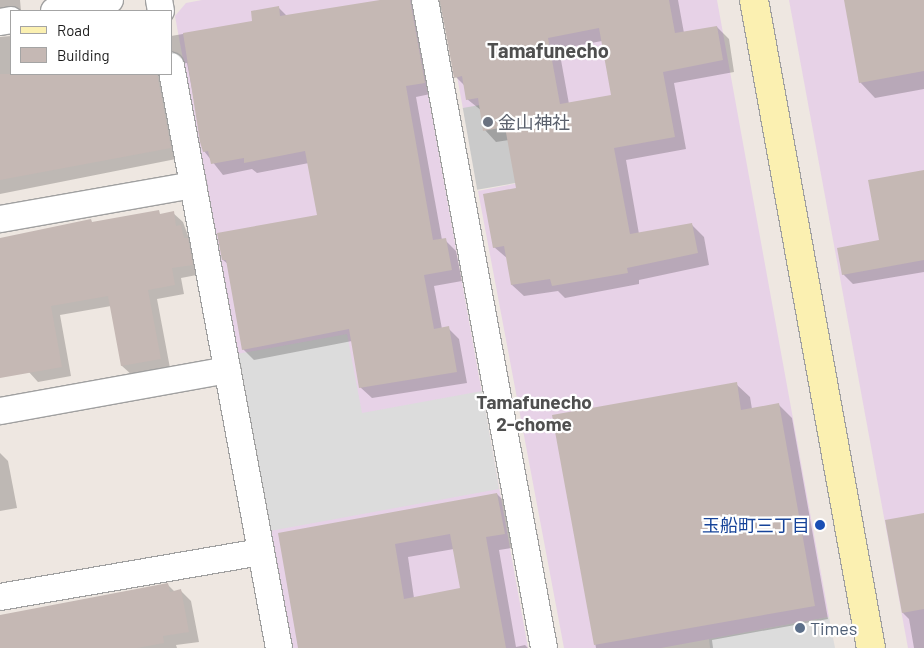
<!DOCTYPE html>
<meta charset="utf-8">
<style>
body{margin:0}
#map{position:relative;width:924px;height:648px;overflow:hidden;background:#eee7e1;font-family:Barlow,"Noto Sans JP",sans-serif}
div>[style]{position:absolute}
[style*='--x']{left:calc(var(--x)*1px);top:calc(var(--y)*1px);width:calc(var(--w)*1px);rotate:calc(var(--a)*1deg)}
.industrial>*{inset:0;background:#e7d2e7}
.religious>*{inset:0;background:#cacaca;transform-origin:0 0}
.parking>*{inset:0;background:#dcdcdc}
.shadow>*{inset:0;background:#0003}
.building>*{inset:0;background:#c5b8b4}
.roads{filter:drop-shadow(1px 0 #a0a0a0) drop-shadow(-1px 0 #a0a0a0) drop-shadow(0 1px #a0a0a0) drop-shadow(0 -1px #a0a0a0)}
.street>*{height:26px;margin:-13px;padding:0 13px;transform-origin:13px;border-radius:13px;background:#fff}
.secondary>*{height:28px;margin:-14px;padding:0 14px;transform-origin:14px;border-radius:14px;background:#fbf0b1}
.dots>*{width:14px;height:14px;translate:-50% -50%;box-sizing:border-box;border:2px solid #fff;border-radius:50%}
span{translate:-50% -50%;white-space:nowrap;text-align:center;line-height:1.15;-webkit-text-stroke:4.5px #fff;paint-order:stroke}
.worship-label{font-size:18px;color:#5b616d}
.left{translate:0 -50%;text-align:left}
.transit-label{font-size:18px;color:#164399}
.right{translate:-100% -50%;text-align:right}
.service-label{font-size:18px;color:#4e5e75}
.neighbourhood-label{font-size:19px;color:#4f4f4f;font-weight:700}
.quarter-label{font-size:20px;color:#4f4f4f;font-weight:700}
.legend{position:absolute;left:10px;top:10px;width:162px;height:65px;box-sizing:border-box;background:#fff;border:1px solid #a4a4a4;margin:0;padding:6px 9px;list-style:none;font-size:15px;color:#1c1c1c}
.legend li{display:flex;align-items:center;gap:10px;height:25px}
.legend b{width:25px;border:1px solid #a4a4a4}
</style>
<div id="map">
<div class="industrial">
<i style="clip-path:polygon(202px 0,411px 0,528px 648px,291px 648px,175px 16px,186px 3px)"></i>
<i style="clip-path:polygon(443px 0,717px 0,829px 617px,661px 648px,564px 648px,478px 191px,529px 181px,513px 99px,463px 109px)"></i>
<i style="clip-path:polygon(789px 0,924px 0,924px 648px,908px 648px)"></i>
</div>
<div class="religious">
<i style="left:514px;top:99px;width:83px;height:52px;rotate:80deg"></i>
</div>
<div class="parking">
<i style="clip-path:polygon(347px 334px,362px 413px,482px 391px,499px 489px,270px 531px,237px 354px)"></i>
<i style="clip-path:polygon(829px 617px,835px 648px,710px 648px,709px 639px)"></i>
</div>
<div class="shadow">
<i style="clip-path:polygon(0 0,20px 0,21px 11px,11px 11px,0 25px)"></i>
<i style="clip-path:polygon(385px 0,415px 0,435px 93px,416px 97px,442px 240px,445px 240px,456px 251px,462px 281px,434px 286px,442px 329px,448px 328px,459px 339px,467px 383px,372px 398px,360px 387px,352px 341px,254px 360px,243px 349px,228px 264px,223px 260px,318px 216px,309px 163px,257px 173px,252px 169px,223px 175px,204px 151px,187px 63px,173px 65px,171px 68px,171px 36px,254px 22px,278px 7px,287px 16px)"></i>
<i style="clip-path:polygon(evenodd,439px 0,678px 0,684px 33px,717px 27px,729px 39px,734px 72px,674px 83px,686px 149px,626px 160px,639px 234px,692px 225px,704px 237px,709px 265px,639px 280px,639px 284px,565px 298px,558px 291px,524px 296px,512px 285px,508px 259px,494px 247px,517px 189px,509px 140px,496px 142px,485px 130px,482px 111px,467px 99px,465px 86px,456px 77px,439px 0,602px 41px,612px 96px,569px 104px,559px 49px,602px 41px)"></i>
<i style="clip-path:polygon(845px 0,924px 0,924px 89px,875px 98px,860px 82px)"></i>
<i style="clip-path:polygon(11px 36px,11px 74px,169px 74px,181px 158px,0 194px,0 37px)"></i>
<i style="clip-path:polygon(924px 171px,924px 272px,853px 284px,843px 274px,881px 241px)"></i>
<i style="clip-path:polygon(173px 213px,183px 222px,202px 274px,181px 278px,184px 294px,157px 299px,170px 368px,132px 375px,122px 366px,111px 306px,60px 315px,71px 376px,38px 382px,28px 371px,0 377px,0 239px)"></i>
<i style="clip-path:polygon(736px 384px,750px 397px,752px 409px,778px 404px,792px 418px,828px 619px,712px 640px,713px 648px,596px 648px,554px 416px)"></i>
<i style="clip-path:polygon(0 453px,8px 461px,17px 508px,0 511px)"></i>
<i style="clip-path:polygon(evenodd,497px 494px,511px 508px,518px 547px,499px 550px,516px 647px,525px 645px,528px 648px,300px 648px,279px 534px,497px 494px,454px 549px,461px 589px,414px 598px,408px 557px,454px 549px)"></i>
<i style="clip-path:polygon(924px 514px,924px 648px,914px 648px,909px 619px,903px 613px,887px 521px)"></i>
<i style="clip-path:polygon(168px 585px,175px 592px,181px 591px,191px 601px,199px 642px,176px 645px,177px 648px,0 648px,0 616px)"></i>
</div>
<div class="building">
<i style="clip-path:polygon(380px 0,410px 0,425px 83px,406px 86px,433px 240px,446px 238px,452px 270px,424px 275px,434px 329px,449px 326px,457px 372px,359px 388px,349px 329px,242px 350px,226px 260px,222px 260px,217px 233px,317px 215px,305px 151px,244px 163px,244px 158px,211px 164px,208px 151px,203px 152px,200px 142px,183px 33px,252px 21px,251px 11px,279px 6px,280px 16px)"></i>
<i style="clip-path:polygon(evenodd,440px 0,669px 0,675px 33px,717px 26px,723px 60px,663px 72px,675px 137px,614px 148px,630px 234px,692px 223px,698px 253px,627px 268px,628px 273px,552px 286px,550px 279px,511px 285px,504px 246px,493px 248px,483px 194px,516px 188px,505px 127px,483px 131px,478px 98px,466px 100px,462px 76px,454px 78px,440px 0,599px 28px,611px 95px,560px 104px,548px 38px,599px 28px)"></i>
<i style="clip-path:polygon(844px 0,924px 0,924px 71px,859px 83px)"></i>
<i style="clip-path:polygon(0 74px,157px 74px,171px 148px,0 180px)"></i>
<i style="clip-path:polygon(924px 170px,924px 260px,842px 275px,837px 248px,879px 240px,868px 180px)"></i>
<i style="clip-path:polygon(159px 210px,160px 214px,174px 211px,176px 226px,181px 225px,184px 238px,188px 238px,193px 265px,172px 268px,175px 285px,148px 290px,161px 359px,121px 366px,108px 296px,51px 306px,62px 367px,0 378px,0 238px,91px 219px,92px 222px)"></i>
<i style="clip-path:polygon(737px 382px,741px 410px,779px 403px,815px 606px,594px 645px,552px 415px)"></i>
<i style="clip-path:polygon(evenodd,497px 493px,505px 534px,486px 537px,506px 648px,298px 648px,278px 533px,497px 493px,450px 534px,460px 588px,404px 599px,395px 544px,450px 534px)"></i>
<i style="clip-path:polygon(924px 513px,924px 609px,902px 613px,885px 520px)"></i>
<i style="clip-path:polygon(168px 583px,170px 592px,181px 589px,189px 632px,163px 636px,164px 643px,137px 648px,0 648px,0 615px)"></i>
</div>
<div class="roads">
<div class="street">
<i style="--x:159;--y:0;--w:11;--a:80"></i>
<i style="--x:425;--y:0;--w:659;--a:79.59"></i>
<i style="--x:54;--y:11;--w:57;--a:-11.1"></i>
<i style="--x:0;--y:22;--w:11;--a:-10"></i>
<i style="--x:171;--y:66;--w:592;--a:79.49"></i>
<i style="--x:0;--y:219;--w:196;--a:-10"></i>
<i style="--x:0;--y:411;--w:231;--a:-10.2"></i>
<i style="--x:0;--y:597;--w:265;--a:-9.8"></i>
</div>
<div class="secondary">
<i style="--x:754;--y:0;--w:658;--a:79.77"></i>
</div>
</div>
<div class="dots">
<i style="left:488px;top:122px;background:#6b7280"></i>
<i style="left:820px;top:525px;background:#1a4fb4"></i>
<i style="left:800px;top:628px;background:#5c6f8a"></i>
</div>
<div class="worship-label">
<span class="left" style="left:498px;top:122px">金山神社</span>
</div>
<div class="transit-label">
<span class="right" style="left:810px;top:525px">玉船町三丁目</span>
</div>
<div class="service-label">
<span class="left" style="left:810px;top:628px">Times</span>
</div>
<div class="neighbourhood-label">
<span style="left:534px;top:413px">Tamafunecho<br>2-chome</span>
</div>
<div class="quarter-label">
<span style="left:548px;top:50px">Tamafunecho</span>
</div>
<ul class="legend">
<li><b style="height:6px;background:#fbf0b1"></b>Road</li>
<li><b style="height:14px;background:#c5b8b4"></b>Building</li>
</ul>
</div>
